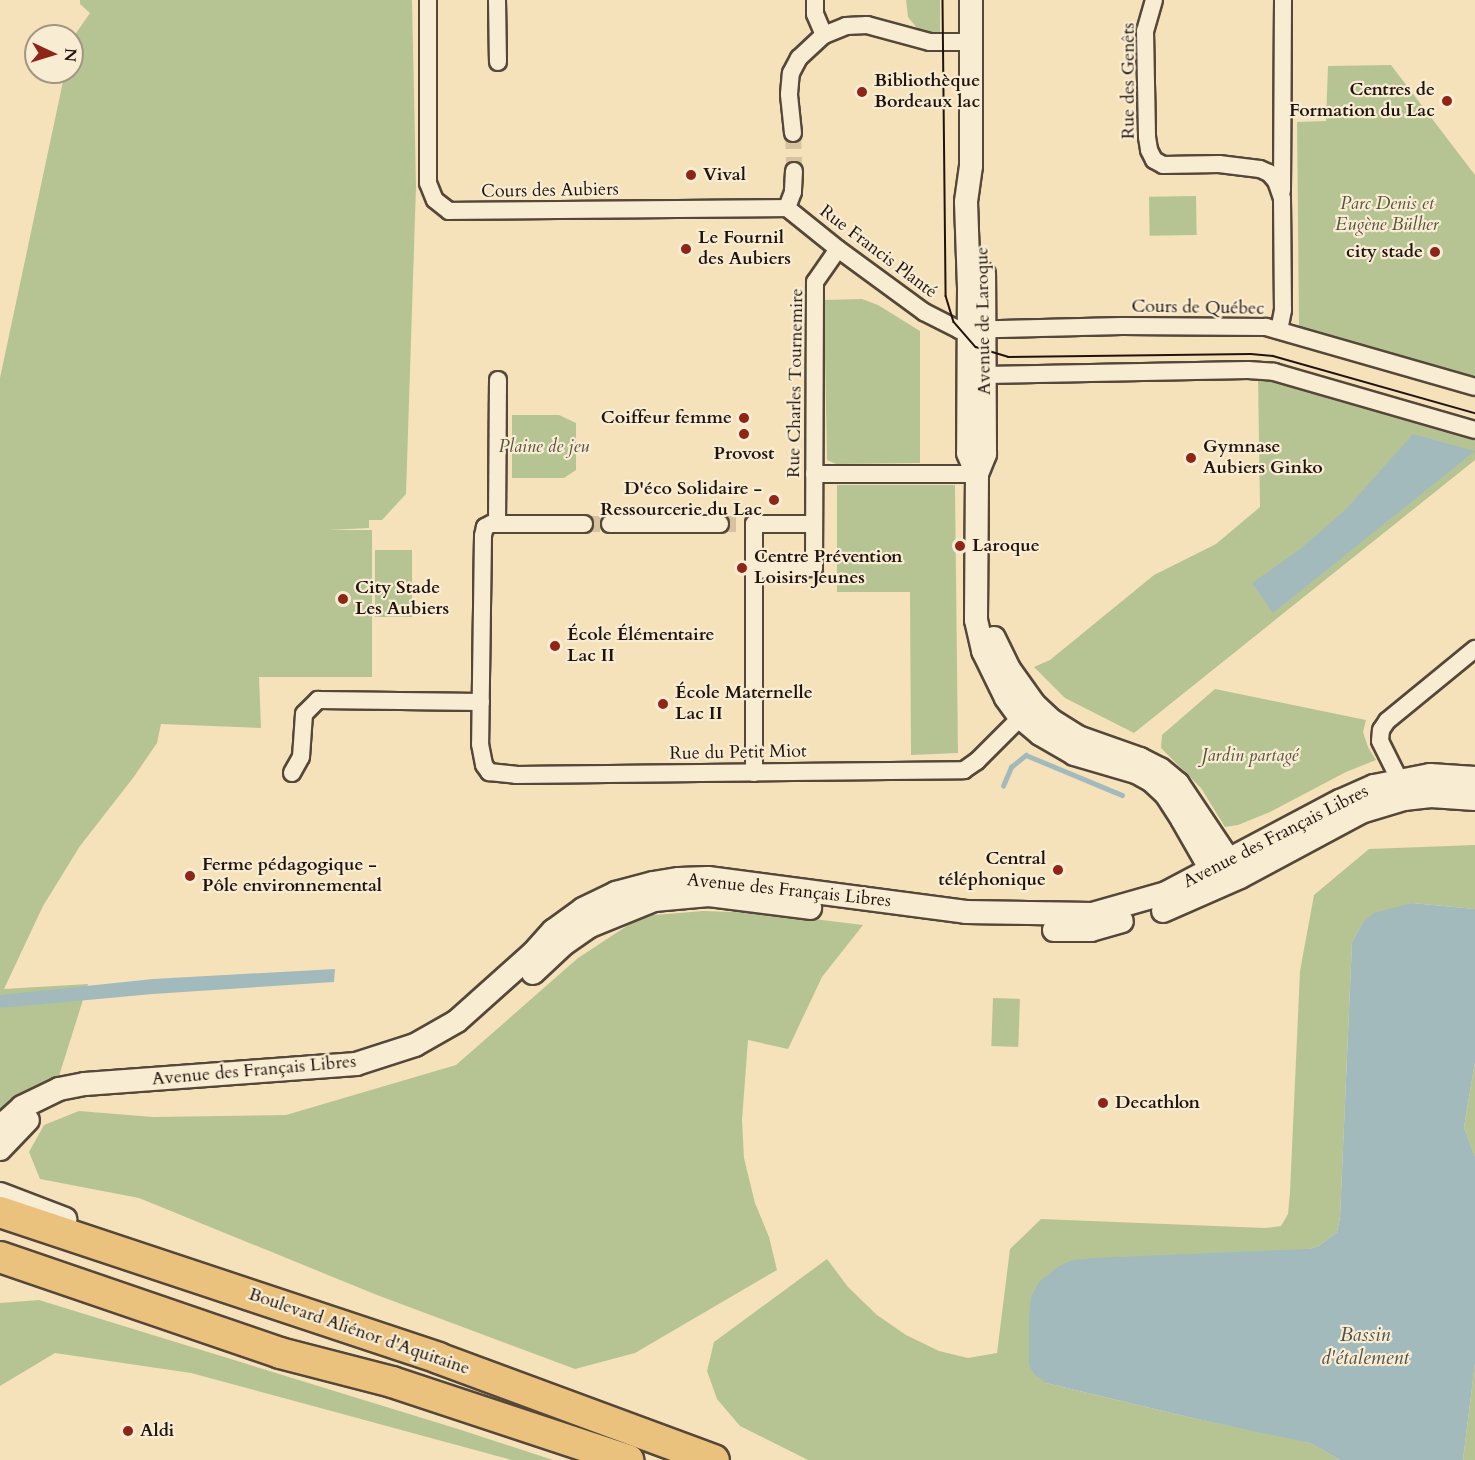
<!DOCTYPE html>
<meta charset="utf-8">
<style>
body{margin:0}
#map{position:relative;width:1475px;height:1460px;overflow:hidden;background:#f5e2ba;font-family:Cardo,serif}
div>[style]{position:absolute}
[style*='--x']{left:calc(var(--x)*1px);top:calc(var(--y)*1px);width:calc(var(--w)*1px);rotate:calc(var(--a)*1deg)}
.green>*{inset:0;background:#b6c494;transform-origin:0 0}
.water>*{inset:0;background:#a3babc}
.stream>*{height:4.5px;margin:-2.25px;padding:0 2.25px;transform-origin:2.25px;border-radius:2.25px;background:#a3babc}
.street-tunnel>*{height:16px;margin-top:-8px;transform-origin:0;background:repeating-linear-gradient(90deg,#d5c3a0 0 16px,transparent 0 24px)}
.roads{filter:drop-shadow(2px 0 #554739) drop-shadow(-2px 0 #554739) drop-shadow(0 2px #554739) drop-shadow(0 -2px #554739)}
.street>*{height:16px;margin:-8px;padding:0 8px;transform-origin:8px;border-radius:8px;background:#f8ecd2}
.secondary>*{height:22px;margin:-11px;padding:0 11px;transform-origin:11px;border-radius:11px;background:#f8ecd2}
.highway>*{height:30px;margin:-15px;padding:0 15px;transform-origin:15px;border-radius:15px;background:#eac17d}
.tram>*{height:1.5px;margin:-0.75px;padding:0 0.75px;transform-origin:0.75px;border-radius:0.75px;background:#20130e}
.dots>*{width:16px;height:16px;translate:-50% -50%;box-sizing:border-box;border:3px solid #f8ecd2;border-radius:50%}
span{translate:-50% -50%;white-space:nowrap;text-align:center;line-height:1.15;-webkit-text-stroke:4.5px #f8ecd2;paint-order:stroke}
.street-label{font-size:18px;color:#20130e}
.poi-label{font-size:18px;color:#20130e;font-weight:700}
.left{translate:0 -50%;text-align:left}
.right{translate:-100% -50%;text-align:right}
.park-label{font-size:18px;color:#54513d;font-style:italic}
.water-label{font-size:20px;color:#4e4d4b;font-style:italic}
.north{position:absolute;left:24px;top:24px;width:60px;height:60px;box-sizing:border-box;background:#f8ecd2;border:2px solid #a29584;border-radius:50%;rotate:94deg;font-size:16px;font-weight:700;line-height:24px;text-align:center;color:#20130e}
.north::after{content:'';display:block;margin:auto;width:21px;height:27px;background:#8f2418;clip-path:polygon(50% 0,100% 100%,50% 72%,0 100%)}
</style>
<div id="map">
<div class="green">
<i style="clip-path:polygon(80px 0,412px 0,416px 187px,406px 494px,382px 520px,369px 520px,369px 528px,329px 530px,372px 530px,372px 677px,259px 677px,261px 728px,161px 724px,157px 743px,133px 778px,80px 846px,43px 906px,4px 989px,88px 984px,59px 1076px,20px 1093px,0 1109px,0 378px,65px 72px,72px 72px,72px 39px,90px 13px,80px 4px)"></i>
<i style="clip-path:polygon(906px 0,940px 0,940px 35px,930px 34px,917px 28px,908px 17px)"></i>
<i style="clip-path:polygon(1391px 65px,1475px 175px,1475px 379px,1299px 328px,1297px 122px,1326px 121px,1328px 66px)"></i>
<i style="left:1196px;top:196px;width:39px;height:47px;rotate:89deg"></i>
<i style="clip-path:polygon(862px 299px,878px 305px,920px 331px,920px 463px,836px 464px,827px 460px,824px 300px)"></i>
<i style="clip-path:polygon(1258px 377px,1284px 381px,1475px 438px,1475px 460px,1134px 733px,1065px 698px,1034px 667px,1050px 660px,1154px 575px,1216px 544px,1260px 507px)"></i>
<i style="clip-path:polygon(512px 415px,559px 415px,576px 423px,576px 470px,564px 478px,512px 478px)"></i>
<i style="clip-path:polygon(837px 485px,955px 485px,958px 753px,911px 755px,910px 592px,837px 592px)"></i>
<i style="left:375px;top:550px;width:37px;height:67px"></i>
<i style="clip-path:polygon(1215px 689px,1366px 720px,1363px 732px,1368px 747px,1376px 760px,1346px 772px,1270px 812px,1238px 825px,1225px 827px,1201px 788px,1161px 748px,1162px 735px)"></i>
<i style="clip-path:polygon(1475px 845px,1475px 909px,1412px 903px,1363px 922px,1352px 942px,1340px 1217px,1337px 1232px,1319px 1246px,1309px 1249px,1046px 1383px,1188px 1417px,1287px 1437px,1310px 1443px,1340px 1460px,808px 1460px,740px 1426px,717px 1399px,707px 1371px,714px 1342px,827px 1259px,848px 1287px,877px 1315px,906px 1335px,939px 1351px,968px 1358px,997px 1353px,1010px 1249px,1041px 1219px,1265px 1228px,1281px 1226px,1288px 1214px,1290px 1192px,1300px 971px,1314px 895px,1369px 849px)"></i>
<i style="clip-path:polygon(703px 911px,765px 913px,863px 925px,822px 977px,788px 1049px,748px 1040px,742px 1120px,744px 1158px,755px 1203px,769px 1237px,777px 1270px,635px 1353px,575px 1369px,377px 1295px,139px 1198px,40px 1179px,29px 1152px,44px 1125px,79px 1111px,153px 1117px,286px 1115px,456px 1065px,578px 958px,642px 916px)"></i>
<i style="left:993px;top:998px;width:27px;height:48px;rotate:2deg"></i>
<i style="clip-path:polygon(1475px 1062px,1475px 1157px,1464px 1127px)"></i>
<i style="clip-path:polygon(39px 1300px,458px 1429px,553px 1460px,512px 1460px,191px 1373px,55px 1353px,0 1386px,0 1303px)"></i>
<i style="clip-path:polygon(1475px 1363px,1475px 1460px,1463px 1460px)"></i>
</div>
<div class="water">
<i style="clip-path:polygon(1413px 434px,1475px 451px,1273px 613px,1252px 583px,1299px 550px,1346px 509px)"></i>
<i style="clip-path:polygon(1412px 903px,1475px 909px,1475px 1062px,1464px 1127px,1475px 1157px,1475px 1363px,1463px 1460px,1340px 1460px,1310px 1443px,1188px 1417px,1046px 1383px,1034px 1374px,1029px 1365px,1029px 1317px,1031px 1297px,1039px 1282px,1059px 1266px,1073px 1260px,1092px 1258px,1309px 1249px,1319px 1246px,1337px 1232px,1340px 1217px,1352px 942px,1363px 922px,1374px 913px)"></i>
<i style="clip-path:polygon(335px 969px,334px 982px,153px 994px,0 1008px,0 995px,153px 979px)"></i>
</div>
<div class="stream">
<i style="--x:1003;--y:786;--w:21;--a:-67"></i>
<i style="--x:1011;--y:767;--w:19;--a:-39"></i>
<i style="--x:1026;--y:755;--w:104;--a:22.6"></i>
</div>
<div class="street-tunnel">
<i style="--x:793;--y:133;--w:38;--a:88"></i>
<i style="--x:584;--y:524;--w:26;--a:0"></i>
<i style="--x:720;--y:524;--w:26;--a:0"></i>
</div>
<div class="roads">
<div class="street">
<i style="--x:428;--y:0;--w:183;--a:90"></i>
<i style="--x:428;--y:183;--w:18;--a:68"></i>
<i style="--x:435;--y:200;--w:18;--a:38"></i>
<i style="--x:449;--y:211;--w:338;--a:-0.5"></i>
<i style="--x:497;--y:0;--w:62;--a:89.1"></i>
<i style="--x:815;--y:0;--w:14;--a:90"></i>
<i style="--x:815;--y:14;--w:23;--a:67"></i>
<i style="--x:1154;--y:0;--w:32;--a:106"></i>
<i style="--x:1145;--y:31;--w:106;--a:88.9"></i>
<i style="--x:1147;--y:137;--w:13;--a:81"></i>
<i style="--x:1149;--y:150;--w:11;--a:63"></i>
<i style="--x:1154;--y:160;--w:10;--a:29"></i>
<i style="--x:1163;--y:165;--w:56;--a:-1"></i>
<i style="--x:1219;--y:164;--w:41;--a:7"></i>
<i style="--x:1260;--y:169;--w:10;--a:24"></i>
<i style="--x:1269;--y:173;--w:11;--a:49"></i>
<i style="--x:1276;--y:181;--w:18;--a:71"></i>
<i style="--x:1282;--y:198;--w:112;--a:89.5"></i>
<i style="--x:1283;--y:310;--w:20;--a:101"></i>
<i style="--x:793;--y:133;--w:39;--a:-96"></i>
<i style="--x:789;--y:94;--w:21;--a:-85"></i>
<i style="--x:791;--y:73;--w:17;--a:-62"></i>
<i style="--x:799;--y:58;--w:34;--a:-43"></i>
<i style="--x:824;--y:35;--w:24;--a:-22"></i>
<i style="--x:846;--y:26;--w:21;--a:-3"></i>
<i style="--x:867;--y:25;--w:65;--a:15.1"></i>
<i style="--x:930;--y:42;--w:41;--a:0"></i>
<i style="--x:794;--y:171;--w:21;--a:93"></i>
<i style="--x:793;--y:192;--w:17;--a:111"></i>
<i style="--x:787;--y:208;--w:65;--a:38.8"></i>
<i style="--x:838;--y:249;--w:107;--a:36.2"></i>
<i style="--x:924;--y:312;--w:39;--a:27"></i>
<i style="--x:959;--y:330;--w:163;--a:-1.4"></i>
<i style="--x:1122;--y:326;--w:144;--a:0.4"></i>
<i style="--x:1266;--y:327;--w:217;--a:16"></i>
<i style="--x:1282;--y:191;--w:191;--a:-89.7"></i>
<i style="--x:976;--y:370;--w:10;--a:29"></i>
<i style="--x:985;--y:375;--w:263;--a:-1.1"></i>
<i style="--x:1248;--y:370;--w:26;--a:4"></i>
<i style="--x:1274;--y:372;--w:209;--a:16.1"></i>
<i style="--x:814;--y:474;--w:163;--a:0"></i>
<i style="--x:497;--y:524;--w:144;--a:-89.6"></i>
<i style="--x:584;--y:524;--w:93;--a:180"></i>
<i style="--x:491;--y:524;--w:7;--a:153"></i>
<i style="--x:485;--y:527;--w:9;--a:103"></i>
<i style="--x:483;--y:536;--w:208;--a:90.8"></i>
<i style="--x:480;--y:744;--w:21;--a:79"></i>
<i style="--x:484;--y:765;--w:9;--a:54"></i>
<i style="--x:489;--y:772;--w:27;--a:6"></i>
<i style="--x:516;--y:775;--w:448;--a:-0.6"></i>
<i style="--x:964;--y:770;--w:16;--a:-35"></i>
<i style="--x:977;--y:761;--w:71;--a:-45"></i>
<i style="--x:610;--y:524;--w:110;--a:0"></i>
<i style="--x:754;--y:570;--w:60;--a:-1.9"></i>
<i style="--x:814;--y:568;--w:286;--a:-89.8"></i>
<i style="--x:815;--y:282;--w:40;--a:-55.1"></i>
<i style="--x:292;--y:773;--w:18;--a:-61"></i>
<i style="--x:301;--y:757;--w:43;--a:-86"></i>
<i style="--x:304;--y:714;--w:20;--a:-45"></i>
<i style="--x:318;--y:700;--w:163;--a:0.7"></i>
<i style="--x:754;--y:773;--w:249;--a:-90"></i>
<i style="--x:754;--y:524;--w:60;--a:0"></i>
<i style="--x:1399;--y:779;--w:42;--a:-116.6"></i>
<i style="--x:1380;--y:741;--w:11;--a:-85"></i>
<i style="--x:1381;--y:730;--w:11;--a:-56"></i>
<i style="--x:1387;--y:721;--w:114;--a:-39.3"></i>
</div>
<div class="secondary">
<i style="--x:971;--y:0;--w:166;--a:90"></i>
<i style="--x:971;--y:166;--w:36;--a:98"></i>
<i style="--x:966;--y:202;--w:86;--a:88"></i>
<i style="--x:969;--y:288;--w:165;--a:90.3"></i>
<i style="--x:968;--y:453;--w:23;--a:67"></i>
<i style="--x:977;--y:474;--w:146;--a:90.4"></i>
<i style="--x:976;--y:620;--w:32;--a:77"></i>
<i style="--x:983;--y:651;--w:52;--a:63.9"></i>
<i style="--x:1006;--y:698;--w:24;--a:54"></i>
<i style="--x:1020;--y:717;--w:26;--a:40"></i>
<i style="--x:1040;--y:734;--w:39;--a:30"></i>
<i style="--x:1074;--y:754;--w:65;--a:16.2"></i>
<i style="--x:1136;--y:772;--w:18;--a:29"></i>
<i style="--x:1152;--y:781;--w:19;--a:43"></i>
<i style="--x:1166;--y:794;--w:30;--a:57"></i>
<i style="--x:1182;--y:819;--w:73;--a:60.3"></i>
<i style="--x:977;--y:474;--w:22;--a:-68"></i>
<i style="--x:985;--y:454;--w:180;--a:-90.3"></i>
<i style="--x:994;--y:638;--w:34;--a:64"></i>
<i style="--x:1009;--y:669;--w:43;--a:54.5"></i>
<i style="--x:1034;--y:704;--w:23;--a:43"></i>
<i style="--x:1051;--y:720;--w:32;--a:32"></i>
<i style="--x:1078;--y:737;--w:66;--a:19.5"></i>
<i style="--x:1140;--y:759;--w:22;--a:27"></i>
<i style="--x:1160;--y:769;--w:23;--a:40"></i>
<i style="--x:1178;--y:784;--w:106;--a:56.2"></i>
<i style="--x:1163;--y:911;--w:84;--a:-23.8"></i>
<i style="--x:1240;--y:877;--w:137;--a:-28.2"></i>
<i style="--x:1361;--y:812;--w:45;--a:-16.8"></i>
<i style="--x:1404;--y:799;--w:27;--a:-6"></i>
<i style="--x:1431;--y:796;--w:44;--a:3.9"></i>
<i style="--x:1054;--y:930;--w:37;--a:0"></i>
<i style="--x:1091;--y:930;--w:32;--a:-16"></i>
<i style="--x:533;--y:973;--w:42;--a:-43.1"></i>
<i style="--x:564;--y:944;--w:32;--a:-35"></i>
<i style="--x:590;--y:926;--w:69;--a:-22.1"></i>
<i style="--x:654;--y:900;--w:55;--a:-5.2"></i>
<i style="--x:709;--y:895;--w:102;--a:7.3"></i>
<i style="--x:0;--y:1127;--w:30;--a:-42"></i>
<i style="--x:22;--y:1107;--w:41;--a:-25.9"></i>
<i style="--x:59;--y:1089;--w:26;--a:-11"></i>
<i style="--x:85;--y:1084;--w:272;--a:-4.2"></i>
<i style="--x:356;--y:1064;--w:62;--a:-17.9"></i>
<i style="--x:415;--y:1045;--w:48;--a:-29.7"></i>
<i style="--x:457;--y:1021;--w:102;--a:-41.8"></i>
<i style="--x:533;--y:953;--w:30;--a:-48"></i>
<i style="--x:553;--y:931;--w:37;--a:-36"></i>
<i style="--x:583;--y:909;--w:37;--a:-26"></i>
<i style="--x:616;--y:893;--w:38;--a:-15"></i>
<i style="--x:653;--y:883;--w:26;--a:-9"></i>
<i style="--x:679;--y:879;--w:29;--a:-2"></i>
<i style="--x:708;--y:878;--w:260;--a:7.5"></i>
<i style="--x:966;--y:912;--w:126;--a:0.9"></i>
<i style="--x:1092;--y:914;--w:77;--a:-15.8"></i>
<i style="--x:1166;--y:893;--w:197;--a:-27.9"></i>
<i style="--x:1340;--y:801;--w:37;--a:-24"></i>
<i style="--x:1374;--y:786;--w:57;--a:-11.1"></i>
<i style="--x:1430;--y:775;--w:45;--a:3.8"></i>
<i style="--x:0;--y:1149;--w:40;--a:-46"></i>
<i style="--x:0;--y:1194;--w:70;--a:21"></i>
</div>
<div class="highway">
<i style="--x:0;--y:1212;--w:462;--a:18.4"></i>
<i style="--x:438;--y:1358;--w:294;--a:20.3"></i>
<i style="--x:0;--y:1257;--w:296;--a:18.9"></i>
<i style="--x:280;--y:1353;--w:116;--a:14.5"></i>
<i style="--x:392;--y:1382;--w:249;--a:18.3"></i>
</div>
</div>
<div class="tram">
<i style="--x:943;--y:0;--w:296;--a:89.4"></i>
<i style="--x:946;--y:296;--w:27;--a:73"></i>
<i style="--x:954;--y:322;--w:33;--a:49"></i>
<i style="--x:976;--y:347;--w:34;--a:17"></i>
<i style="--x:1008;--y:357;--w:243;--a:-0.7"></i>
<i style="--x:1251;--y:354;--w:22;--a:5"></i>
<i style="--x:1273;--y:356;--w:210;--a:15.8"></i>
</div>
<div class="dots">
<i style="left:862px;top:92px;background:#8f2418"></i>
<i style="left:1447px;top:101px;background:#8f2418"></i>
<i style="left:691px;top:175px;background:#8f2418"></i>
<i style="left:686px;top:249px;background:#8f2418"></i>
<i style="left:1435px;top:252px;background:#8f2418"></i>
<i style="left:744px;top:418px;background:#8f2418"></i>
<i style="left:744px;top:434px;background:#8f2418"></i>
<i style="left:1191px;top:458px;background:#8f2418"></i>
<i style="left:774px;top:500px;background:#8f2418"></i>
<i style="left:960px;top:546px;background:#8f2418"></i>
<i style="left:742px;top:568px;background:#8f2418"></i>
<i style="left:343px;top:599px;background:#8f2418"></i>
<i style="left:555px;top:646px;background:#8f2418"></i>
<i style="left:663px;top:704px;background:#8f2418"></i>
<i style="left:1058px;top:870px;background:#8f2418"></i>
<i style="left:190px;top:876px;background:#8f2418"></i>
<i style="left:1103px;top:1103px;background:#8f2418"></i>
<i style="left:128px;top:1431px;background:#8f2418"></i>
</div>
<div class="street-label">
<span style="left:1129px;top:81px;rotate:-90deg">Rue des Genêts</span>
<span style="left:550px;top:191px;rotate:-1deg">Cours des Aubiers</span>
<span style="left:878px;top:252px;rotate:37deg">Rue Francis Planté</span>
<span style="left:1198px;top:308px;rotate:1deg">Cours de Québec</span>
<span style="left:984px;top:321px;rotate:-91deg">Avenue de Laroque</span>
<span style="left:796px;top:383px;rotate:-89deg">Rue Charles Tournemire</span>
<span style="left:738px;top:753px;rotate:-1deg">Rue du Petit Miot</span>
<span style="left:1276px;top:837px;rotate:-27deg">Avenue des Français Libres</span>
<span style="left:789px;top:891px;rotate:6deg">Avenue des Français Libres</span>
<span style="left:254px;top:1071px;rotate:-5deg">Avenue des Français Libres</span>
<span style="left:359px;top:1332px;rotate:19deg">Boulevard Aliénor d'Aquitaine</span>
</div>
<div class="poi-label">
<span class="left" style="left:874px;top:92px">Bibliothèque<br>Bordeaux lac</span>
<span class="right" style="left:1435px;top:101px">Centres de<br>Formation du Lac</span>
<span class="left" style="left:703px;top:175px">Vival</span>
<span class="left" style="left:698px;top:249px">Le Fournil<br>des Aubiers</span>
<span class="right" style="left:1423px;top:252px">city stade</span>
<span class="right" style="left:732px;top:418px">Coiffeur femme</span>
<span class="left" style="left:1203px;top:458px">Gymnase<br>Aubiers Ginko</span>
<span style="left:744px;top:454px">Provost</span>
<span class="right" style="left:762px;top:500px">D'éco Solidaire -<br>Ressourcerie du Lac</span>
<span class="left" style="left:972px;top:546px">Laroque</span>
<span class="left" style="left:754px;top:568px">Centre Prévention<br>Loisirs Jeunes</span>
<span class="left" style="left:355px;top:599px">City Stade<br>Les Aubiers</span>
<span class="left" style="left:567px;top:646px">École Élémentaire<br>Lac II</span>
<span class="left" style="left:675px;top:704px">École Maternelle<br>Lac II</span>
<span class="right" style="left:1046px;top:870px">Central<br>téléphonique</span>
<span class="left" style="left:202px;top:876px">Ferme pédagogique -<br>Pôle environnemental</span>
<span class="left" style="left:1115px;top:1103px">Decathlon</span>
<span class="left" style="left:140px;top:1431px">Aldi</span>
</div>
<div class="park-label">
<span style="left:1387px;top:215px">Parc Denis et<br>Eugène Bülher</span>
<span style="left:544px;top:447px">Plaine de jeu</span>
<span style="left:1250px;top:756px">Jardin partagé</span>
</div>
<div class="water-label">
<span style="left:1365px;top:1346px">Bassin<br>d'étalement</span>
</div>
<div class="north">N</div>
</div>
